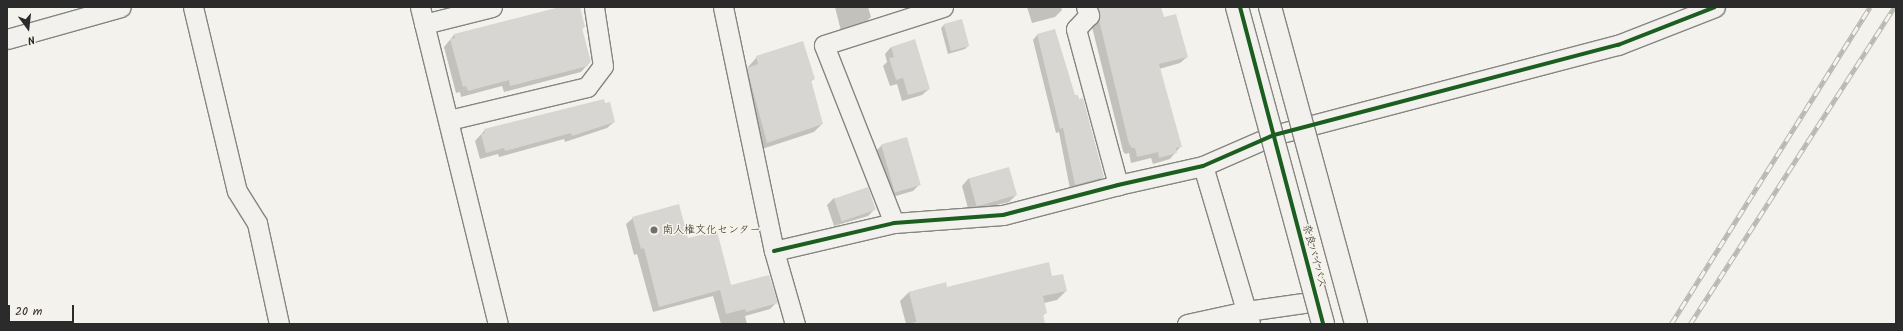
<!DOCTYPE html>
<meta charset="utf-8">
<style>
body{margin:0}
#map{position:relative;width:1903px;height:331px;overflow:hidden;background:#f4f2ec;font-family:Kalam,"Klee One",sans-serif}
div>[style]{position:absolute}
[style*='--x']{left:calc(var(--x)*1px);top:calc(var(--y)*1px);width:calc(var(--w)*1px);rotate:calc(var(--a)*1deg)}
.shadow>*{inset:0;background:#0003}
.building>*{inset:0;background:#d7d6d2;transform-origin:0 0}
.roads{filter:drop-shadow(1px 0 #858582) drop-shadow(-1px 0 #858582) drop-shadow(0 1px #858582) drop-shadow(0 -1px #858582)}
.street>*{height:19px;margin:-9.5px;padding:0 9.5px;transform-origin:9.5px;border-radius:9.5px;background:#f2f1ed}
.rail>*{height:4.5px;margin-top:-2.25px;transform-origin:0;background:repeating-linear-gradient(90deg,#f7f3e8 0 9px,#b8b7b5 0 18px);box-sizing:border-box;border-block:1px solid #b8b7b5}
.bridges{filter:drop-shadow(1px 0 #858582) drop-shadow(-1px 0 #858582) drop-shadow(0 1px #858582) drop-shadow(0 -1px #858582)}
.highway-bridge>*{height:22px;margin:-11px;padding:0 11px;transform-origin:11px;border-radius:11px;background:#f2f1ed}
.cycleway>*{height:4px;margin:-2px;padding:0 2px;transform-origin:2px;border-radius:2px;background:#1b5e20}
.dots>*{width:11px;height:11px;translate:-50% -50%;box-sizing:border-box;border:2px solid #f7f3e8;border-radius:50%}
span{translate:-50% -50%;white-space:nowrap;text-align:center;line-height:1.15;-webkit-text-stroke:3px #f7f3e8;paint-order:stroke}
.poi-label{font-size:11px;color:#2b2b2b}
.left{translate:0 -50%;text-align:left}
.street-label{font-size:11px;color:#2b2b2b}
.frame{position:absolute;inset:0;border:8px solid #2b2b2b;pointer-events:none}
.north{position:absolute;left:8px;top:8px;width:40px;height:40px;-webkit-text-stroke:3px #f7f3e8;paint-order:stroke;rotate:165deg;font-size:11px;font-weight:700;line-height:16px;text-align:center;color:#2b2b2b}
.north::after{content:'';display:block;margin:auto;width:14px;height:18px;background:#2b2b2b;clip-path:polygon(50% 0,100% 100%,50% 72%,0 100%)}
.scale{position:absolute;left:8px;top:305px;width:66px;height:18px;box-sizing:border-box;border:2px solid #2b2b2b;border-top:0;padding-left:5px;font-size:12px;line-height:14px;white-space:nowrap;color:#2b2b2b;-webkit-text-stroke:3px #f7f3e8;paint-order:stroke}
</style>
<div id="map">
<div class="shadow">
<i style="clip-path:polygon(563px 7px,574px 7px,584px 27px,581px 30px,590px 62px,581px 72px,504px 92px,502px 86px,461px 97px,460px 92px,456px 93px,444px 47px,454px 35px)"></i>
<i style="clip-path:polygon(835px 7px,868px 7px,871px 17px,863px 25px,841px 31px)"></i>
<i style="clip-path:polygon(1027px 7px,1061px 7px,1062px 10px,1055px 17px,1032px 23px)"></i>
<i style="clip-path:polygon(1087px 7px,1160px 7px,1163px 18px,1187px 57px,1180px 63px,1159px 69px,1181px 146px,1170px 159px,1153px 164px,1151px 158px,1131px 163px,1129px 153px,1125px 154px,1123px 151px,1092px 27px,1093px 18px)"></i>
<i style="clip-path:polygon(945px 24px,968px 46px,965px 49px,948px 54px,941px 28px)"></i>
<i style="clip-path:polygon(1055px 31px,1074px 96px,1103px 177px,1099px 181px,1070px 189px,1059px 132px,1056px 133px,1033px 40px,1037px 35px)"></i>
<i style="clip-path:polygon(891px 47px,929px 89px,922px 95px,902px 101px,897px 84px,890px 86px,883px 66px,887px 62px,885px 54px)"></i>
<i style="clip-path:polygon(757px 57px,814px 79px,810px 82px,822px 124px,814px 132px,759px 150px,739px 77px)"></i>
<i style="clip-path:polygon(614px 122px,607px 128px,565px 142px,564px 139px,499px 157px,498px 154px,480px 159px,475px 141px,485px 130px)"></i>
<i style="clip-path:polygon(882px 145px,920px 184px,913px 191px,889px 198px,875px 152px)"></i>
<i style="clip-path:polygon(1008px 168px,1016px 195px,1009px 202px,969px 212px,962px 186px,968px 179px)"></i>
<i style="clip-path:polygon(834px 198px,875px 209px,868px 216px,834px 226px,827px 205px)"></i>
<i style="clip-path:polygon(633px 218px,687px 239px,730px 287px,776px 303px,770px 309px,745px 316px,747px 324px,721px 324px,713px 296px,653px 312px,637px 254px,634px 255px,626px 224px)"></i>
<i style="clip-path:polygon(1051px 278px,1066px 291px,1057px 300px,1044px 303px,1046px 313px,1042px 316px,1044px 324px,932px 324px,931px 320px,906px 324px,900px 301px,909px 292px,945px 283px,946px 288px)"></i>
</div>
<div class="building">
<i style="clip-path:polygon(560px 7px,580px 7px,585px 27px,582px 28px,591px 62px,588px 63px,588px 66px,510px 86px,509px 80px,468px 91px,466px 86px,463px 87px,450px 39px,455px 38px,454px 34px)"></i>
<i style="clip-path:polygon(1098px 7px,1161px 7px,1164px 17px,1176px 14px,1188px 57px,1159px 64px,1182px 147px,1176px 148px,1177px 153px,1159px 158px,1158px 152px,1137px 157px,1135px 148px,1132px 148px,1129px 144px,1099px 20px)"></i>
<i style="left:962px;top:19px;width:28px;height:19px;rotate:75deg"></i>
<i style="clip-path:polygon(1055px 29px,1075px 95px,1078px 95px,1079px 99px,1083px 98px,1104px 177px,1075px 185px,1063px 128px,1060px 129px,1037px 34px)"></i>
<i style="clip-path:polygon(915px 39px,930px 89px,908px 95px,903px 78px,896px 80px,889px 58px,894px 57px,891px 47px)"></i>
<i style="clip-path:polygon(803px 41px,815px 79px,811px 80px,823px 124px,767px 143px,747px 68px,758px 64px,756px 56px)"></i>
<i style="clip-path:polygon(604px 99px,605px 103px,610px 102px,615px 122px,572px 136px,571px 133px,505px 151px,504px 148px,486px 153px,481px 134px,485px 133px,484px 129px)"></i>
<i style="left:907px;top:137px;width:50px;height:27px;rotate:74deg"></i>
<i style="left:1009px;top:167px;width:29px;height:42px;rotate:74deg"></i>
<i style="left:868px;top:187px;width:24px;height:36px;rotate:71deg"></i>
<i style="clip-path:polygon(679px 204px,688px 238px,717px 231px,731px 285px,769px 275px,778px 303px,746px 312px,745px 309px,726px 314px,720px 290px,659px 307px,644px 248px,641px 249px,632px 217px)"></i>
<i style="clip-path:polygon(1049px 262px,1052px 276px,1063px 274px,1067px 291px,1043px 296px,1047px 313px,1043px 314px,1045px 324px,917px 324px,909px 292px,946px 282px,947px 287px)"></i>
</div>
<div class="roads">
<div class="street">
<i style="--x:193;--y:7;--w:189;--a:76.6"></i>
<i style="--x:237;--y:191;--w:38;--a:58"></i>
<i style="--x:257;--y:223;--w:103;--a:77.7"></i>
<i style="--x:420;--y:7;--w:326;--a:76.2"></i>
<i style="--x:723;--y:7;--w:249;--a:78.2"></i>
<i style="--x:774;--y:251;--w:76;--a:74"></i>
<i style="--x:1086;--y:7;--w:9;--a:69"></i>
<i style="--x:1089;--y:15;--w:19;--a:133"></i>
<i style="--x:1076;--y:29;--w:162;--a:74.9"></i>
<i style="--x:424;--y:24;--w:70;--a:-14"></i>
<i style="--x:7;--y:39;--w:118;--a:-15.7"></i>
<i style="--x:449;--y:120;--w:142;--a:-13.4"></i>
<i style="--x:587;--y:87;--w:26;--a:-53"></i>
<i style="--x:603;--y:66;--w:60;--a:-98.7"></i>
<i style="--x:1203;--y:166;--w:165;--a:73.4"></i>
<i style="--x:894;--y:223;--w:191;--a:-111.5"></i>
<i style="--x:824;--y:45;--w:125;--a:-17.7"></i>
<i style="--x:774;--y:251;--w:123;--a:-13.1"></i>
<i style="--x:894;--y:223;--w:109;--a:-4.2"></i>
<i style="--x:1003;--y:215;--w:119;--a:-14.6"></i>
<i style="--x:1118;--y:185;--w:87;--a:-12.6"></i>
<i style="--x:1203;--y:166;--w:77;--a:-23.6"></i>
<i style="--x:1274;--y:135;--w:356;--a:-14.7"></i>
<i style="--x:1618;--y:45;--w:104;--a:-21.4"></i>
<i style="--x:1187;--y:324;--w:61;--a:-12.2"></i>
<i style="--x:1247;--y:311;--w:71;--a:-8.1"></i>
</div>
</div>
<div class="rail">
<i style="--x:1671;--y:324;--w:374;--a:-57.9"></i>
<i style="--x:1690;--y:324;--w:377;--a:-57.2"></i>
</div>
<div class="bridges">
<div class="highway-bridge">
<i style="--x:1237;--y:7;--w:328;--a:74.8"></i>
<i style="--x:1270;--y:7;--w:328;--a:74.8"></i>
</div>
</div>
<div class="cycleway">
<i style="--x:1240;--y:7;--w:328;--a:75.3"></i>
<i style="--x:774;--y:251;--w:123;--a:-13.1"></i>
<i style="--x:894;--y:223;--w:109;--a:-4.2"></i>
<i style="--x:1003;--y:215;--w:119;--a:-14.6"></i>
<i style="--x:1118;--y:185;--w:87;--a:-12.6"></i>
<i style="--x:1203;--y:166;--w:77;--a:-23.6"></i>
<i style="--x:1274;--y:135;--w:356;--a:-14.7"></i>
<i style="--x:1618;--y:45;--w:104;--a:-21.4"></i>
</div>
<div class="dots">
<i style="left:654px;top:230px;background:#71716f"></i>
</div>
<div class="poi-label">
<span class="left" style="left:662px;top:230px">南人権文化センター</span>
</div>
<div class="street-label">
<span style="left:1314px;top:256px;rotate:75deg">奈良バイパス</span>
</div>
<div class="frame"></div>
<div class="north">N</div>
<div class="scale">20 m</div>
</div>
